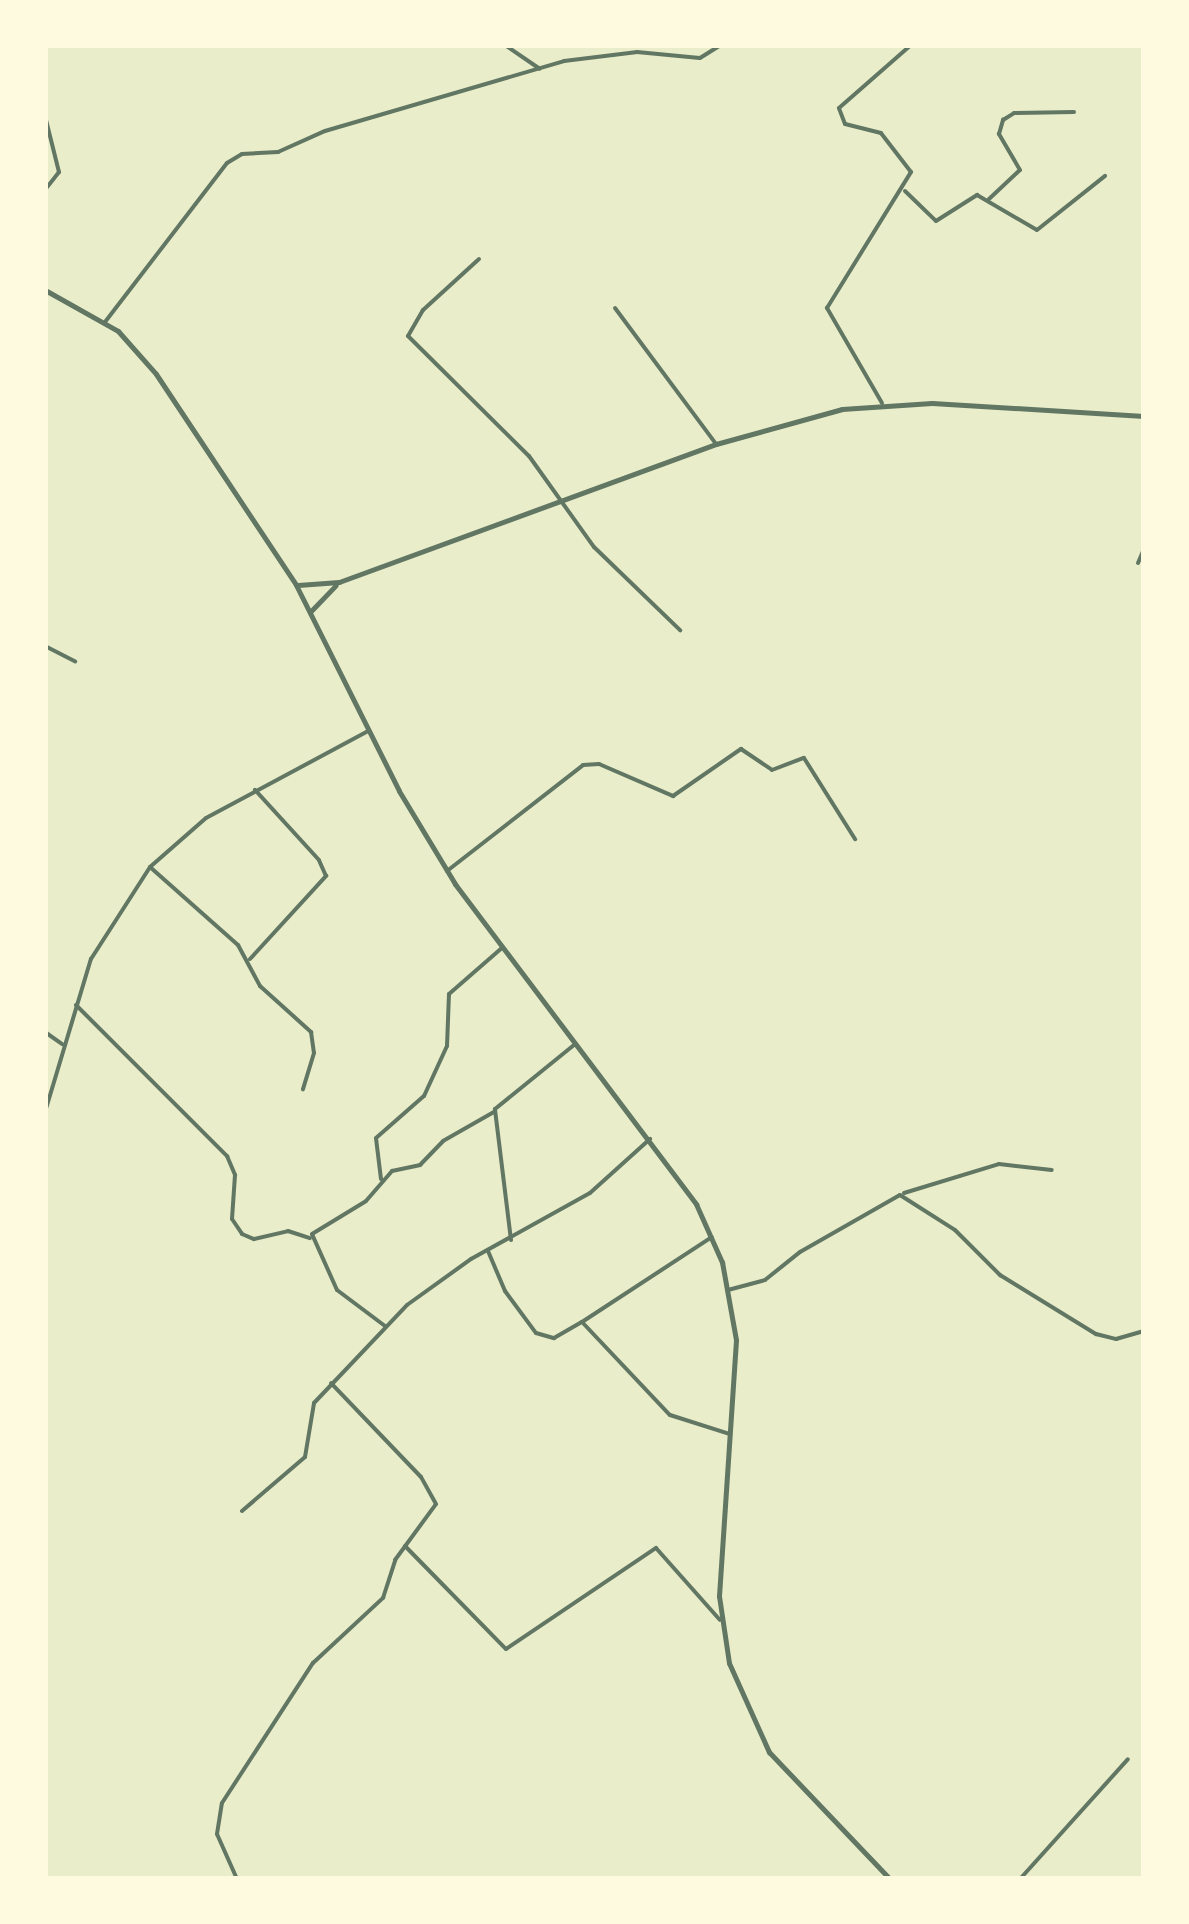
<!DOCTYPE html>
<style>
body{margin:0}
#map{position:relative;width:1189px;height:1924px;overflow:hidden;background:#e9edc9;font-family:"Public Sans",sans-serif}
div>[style]{position:absolute}
[style*='--x']{left:calc(var(--x)*1px);top:calc(var(--y)*1px);width:calc(var(--w)*1px);rotate:calc(var(--a)*1deg)}
.minor>*{height:4px;margin:-2px;padding:0 2px;transform-origin:2px;border-radius:2px;background:#617663}
.tertiary>*{height:5px;margin:-2.5px;padding:0 2.5px;transform-origin:2.5px;border-radius:2.5px;background:#617663}
span{translate:-50% -50%;white-space:nowrap;text-align:center;line-height:1.15;-webkit-text-stroke:10px #fefae0;paint-order:stroke}
.frame{position:absolute;inset:0;border:48px solid #fefae0;pointer-events:none}
</style>
<div id="map">
<div class="minor">
<i style="--x:505;--y:45;--w:42;--a:34.4"></i>
<i style="--x:45;--y:116;--w:58;--a:76"></i>
<i style="--x:59;--y:172;--w:23;--a:128"></i>
<i style="--x:905;--y:191;--w:43;--a:44.1"></i>
<i style="--x:936;--y:221;--w:49;--a:-32.4"></i>
<i style="--x:977;--y:195;--w:69;--a:30.3"></i>
<i style="--x:1037;--y:230;--w:87;--a:-38.5"></i>
<i style="--x:989;--y:199;--w:42;--a:-43.1"></i>
<i style="--x:1020;--y:170;--w:42;--a:-120.3"></i>
<i style="--x:999;--y:134;--w:15;--a:-74"></i>
<i style="--x:1003;--y:120;--w:13;--a:-32"></i>
<i style="--x:1014;--y:113;--w:60;--a:-1"></i>
<i style="--x:479;--y:259;--w:76;--a:137.7"></i>
<i style="--x:423;--y:310;--w:30;--a:120"></i>
<i style="--x:408;--y:336;--w:170;--a:44.8"></i>
<i style="--x:529;--y:456;--w:112;--a:54.5"></i>
<i style="--x:594;--y:547;--w:120;--a:44"></i>
<i style="--x:615;--y:308;--w:169;--a:53.4"></i>
<i style="--x:105;--y:322;--w:200;--a:-52.5"></i>
<i style="--x:227;--y:163;--w:17;--a:-31"></i>
<i style="--x:242;--y:154;--w:36;--a:-3"></i>
<i style="--x:278;--y:152;--w:51;--a:-24.1"></i>
<i style="--x:325;--y:131;--w:249;--a:-16.3"></i>
<i style="--x:564;--y:61;--w:74;--a:-7"></i>
<i style="--x:637;--y:52;--w:63;--a:5.4"></i>
<i style="--x:700;--y:58;--w:25;--a:-32"></i>
<i style="--x:882;--y:403;--w:110;--a:-120.1"></i>
<i style="--x:827;--y:308;--w:160;--a:-58.3"></i>
<i style="--x:911;--y:172;--w:49;--a:-127.6"></i>
<i style="--x:881;--y:133;--w:37;--a:-166"></i>
<i style="--x:845;--y:124;--w:17;--a:-111"></i>
<i style="--x:839;--y:108;--w:96;--a:-41.2"></i>
<i style="--x:1138;--y:563;--w:15;--a:-67"></i>
<i style="--x:45;--y:646;--w:34;--a:27"></i>
<i style="--x:150;--y:867;--w:118;--a:41.6"></i>
<i style="--x:238;--y:945;--w:47;--a:61.8"></i>
<i style="--x:260;--y:986;--w:69;--a:42"></i>
<i style="--x:311;--y:1032;--w:21;--a:82"></i>
<i style="--x:314;--y:1053;--w:38;--a:107"></i>
<i style="--x:447;--y:871;--w:172;--a:-37.9"></i>
<i style="--x:583;--y:765;--w:16;--a:-4"></i>
<i style="--x:599;--y:764;--w:81;--a:23.4"></i>
<i style="--x:673;--y:796;--w:83;--a:-34.7"></i>
<i style="--x:741;--y:749;--w:37;--a:34"></i>
<i style="--x:772;--y:770;--w:34;--a:-21"></i>
<i style="--x:804;--y:758;--w:96;--a:57.8"></i>
<i style="--x:250;--y:959;--w:113;--a:-47.5"></i>
<i style="--x:326;--y:876;--w:17;--a:-114"></i>
<i style="--x:319;--y:860;--w:95;--a:-132.4"></i>
<i style="--x:76;--y:1005;--w:214;--a:45"></i>
<i style="--x:227;--y:1156;--w:21;--a:67"></i>
<i style="--x:235;--y:1175;--w:44;--a:93.9"></i>
<i style="--x:232;--y:1219;--w:18;--a:56"></i>
<i style="--x:242;--y:1234;--w:13;--a:23"></i>
<i style="--x:254;--y:1239;--w:35;--a:-13"></i>
<i style="--x:288;--y:1231;--w:23;--a:18"></i>
<i style="--x:45;--y:1032;--w:21;--a:35"></i>
<i style="--x:45;--y:1112;--w:160;--a:-73.3"></i>
<i style="--x:91;--y:959;--w:109;--a:-57.3"></i>
<i style="--x:150;--y:867;--w:74;--a:-41.2"></i>
<i style="--x:206;--y:818;--w:184;--a:-28.2"></i>
<i style="--x:381;--y:1179;--w:41;--a:-97"></i>
<i style="--x:376;--y:1138;--w:64;--a:-41.2"></i>
<i style="--x:424;--y:1096;--w:55;--a:-65.3"></i>
<i style="--x:447;--y:1046;--w:52;--a:-87.8"></i>
<i style="--x:449;--y:994;--w:70;--a:-41"></i>
<i style="--x:904;--y:1193;--w:99;--a:-17"></i>
<i style="--x:999;--y:1164;--w:53;--a:6.5"></i>
<i style="--x:511;--y:1240;--w:132;--a:-97"></i>
<i style="--x:495;--y:1109;--w:102;--a:-39"></i>
<i style="--x:488;--y:1251;--w:43;--a:67"></i>
<i style="--x:505;--y:1291;--w:52;--a:53.6"></i>
<i style="--x:536;--y:1333;--w:19;--a:16"></i>
<i style="--x:554;--y:1338;--w:32;--a:-30"></i>
<i style="--x:582;--y:1322;--w:128;--a:46.6"></i>
<i style="--x:670;--y:1415;--w:63;--a:17.6"></i>
<i style="--x:728;--y:1290;--w:38;--a:-15"></i>
<i style="--x:765;--y:1280;--w:45;--a:-38.7"></i>
<i style="--x:800;--y:1252;--w:115;--a:-29.7"></i>
<i style="--x:900;--y:1195;--w:65;--a:32.5"></i>
<i style="--x:955;--y:1230;--w:64;--a:45"></i>
<i style="--x:1000;--y:1275;--w:113;--a:31.6"></i>
<i style="--x:1096;--y:1334;--w:21;--a:14"></i>
<i style="--x:1116;--y:1339;--w:29;--a:-16"></i>
<i style="--x:582;--y:1322;--w:155;--a:-33.2"></i>
<i style="--x:385;--y:1326;--w:60;--a:-143.1"></i>
<i style="--x:337;--y:1290;--w:61;--a:-114.1"></i>
<i style="--x:312;--y:1234;--w:63;--a:-31.4"></i>
<i style="--x:366;--y:1201;--w:40;--a:-49"></i>
<i style="--x:392;--y:1171;--w:29;--a:-12"></i>
<i style="--x:420;--y:1165;--w:33;--a:-46"></i>
<i style="--x:443;--y:1141;--w:59;--a:-29.6"></i>
<i style="--x:242;--y:1511;--w:83;--a:-40.6"></i>
<i style="--x:305;--y:1457;--w:55;--a:-80.5"></i>
<i style="--x:314;--y:1403;--w:135;--a:-46.5"></i>
<i style="--x:407;--y:1305;--w:79;--a:-35.7"></i>
<i style="--x:471;--y:1259;--w:136;--a:-29"></i>
<i style="--x:590;--y:1193;--w:81;--a:-42"></i>
<i style="--x:405;--y:1546;--w:144;--a:45.6"></i>
<i style="--x:506;--y:1649;--w:181;--a:-34"></i>
<i style="--x:656;--y:1548;--w:96;--a:48.4"></i>
<i style="--x:237;--y:1879;--w:49;--a:-114"></i>
<i style="--x:217;--y:1834;--w:31;--a:-81"></i>
<i style="--x:222;--y:1803;--w:167;--a:-57"></i>
<i style="--x:313;--y:1663;--w:96;--a:-42.9"></i>
<i style="--x:383;--y:1598;--w:40;--a:-72"></i>
<i style="--x:395;--y:1560;--w:69;--a:-53.8"></i>
<i style="--x:436;--y:1504;--w:31;--a:-119"></i>
<i style="--x:421;--y:1477;--w:130;--a:-133.8"></i>
<i style="--x:1020;--y:1879;--w:161;--a:-48"></i>
</div>
<div class="tertiary">
<i style="--x:45;--y:290;--w:84;--a:29.3"></i>
<i style="--x:118;--y:331;--w:57;--a:48.5"></i>
<i style="--x:156;--y:374;--w:253;--a:56.4"></i>
<i style="--x:296;--y:585;--w:230;--a:63.4"></i>
<i style="--x:399;--y:791;--w:109;--a:58.9"></i>
<i style="--x:455;--y:884;--w:401;--a:53"></i>
<i style="--x:696;--y:1204;--w:64;--a:65.9"></i>
<i style="--x:722;--y:1262;--w:79;--a:79.8"></i>
<i style="--x:736;--y:1340;--w:257;--a:93.8"></i>
<i style="--x:719;--y:1596;--w:68;--a:81.5"></i>
<i style="--x:729;--y:1663;--w:98;--a:65.8"></i>
<i style="--x:769;--y:1752;--w:175;--a:46.4"></i>
<i style="--x:298;--y:585;--w:41;--a:-4.2"></i>
<i style="--x:339;--y:582;--w:401;--a:-20.1"></i>
<i style="--x:716;--y:444;--w:131;--a:-15.5"></i>
<i style="--x:842;--y:409;--w:90;--a:-3.8"></i>
<i style="--x:932;--y:403;--w:212;--a:3.5"></i>
<i style="--x:310;--y:612;--w:37;--a:-46"></i>
</div>
<div class="frame"></div>
</div>
